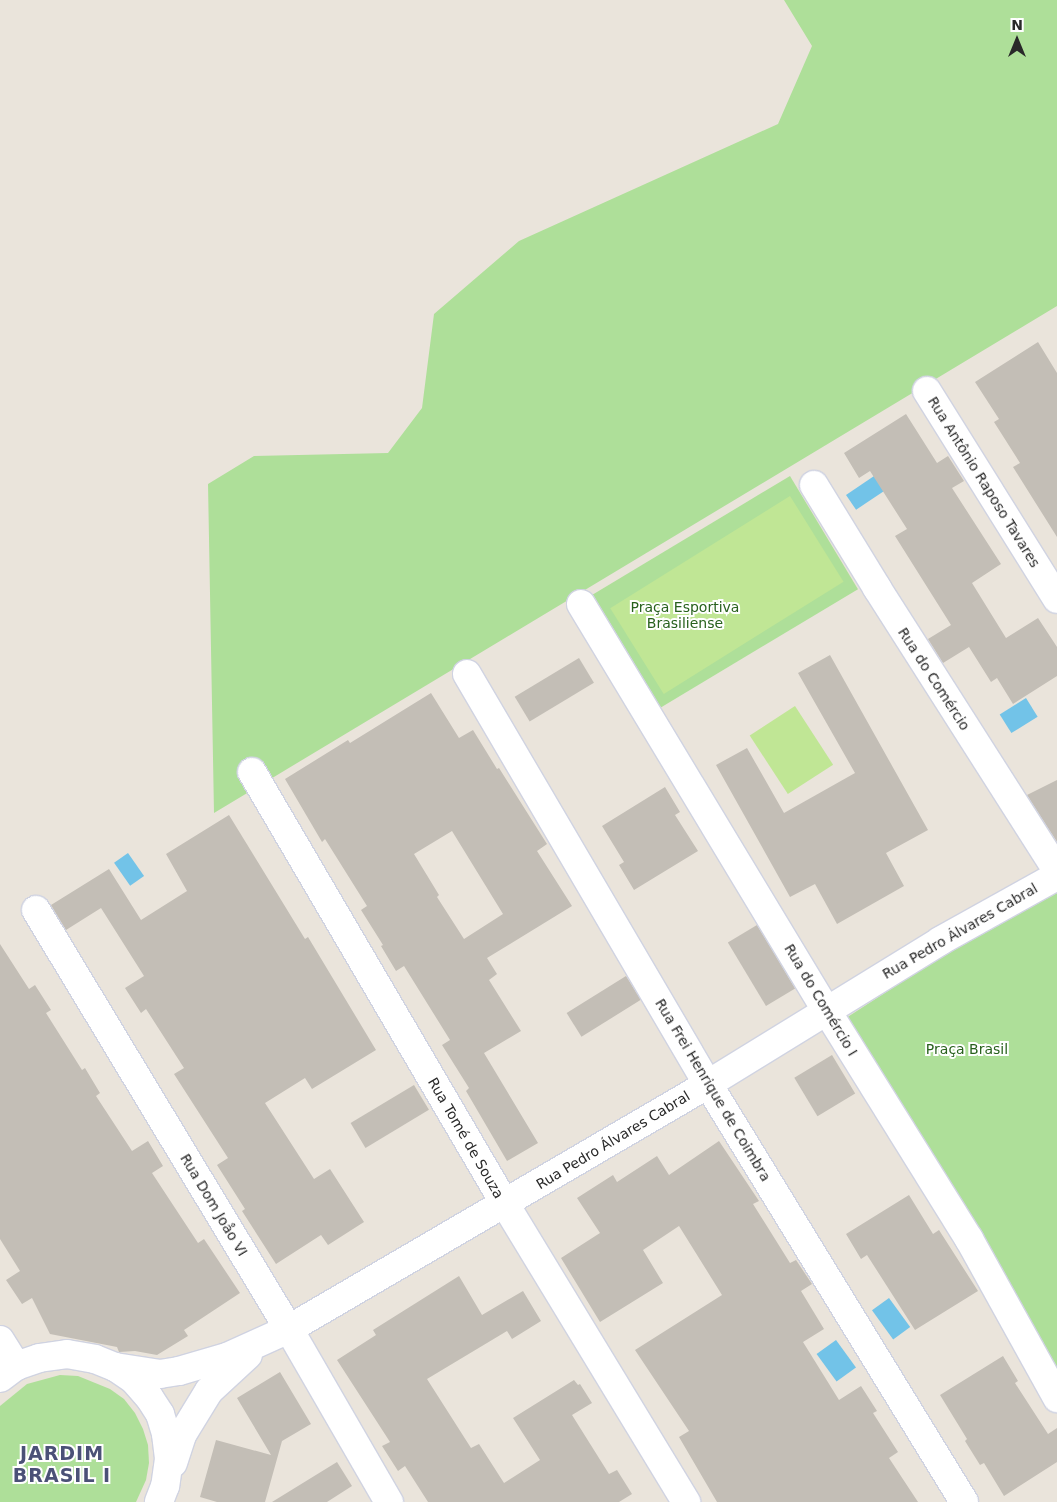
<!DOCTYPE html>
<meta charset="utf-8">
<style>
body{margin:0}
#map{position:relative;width:1057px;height:1502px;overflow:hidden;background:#eae4db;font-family:"DejaVu Sans",sans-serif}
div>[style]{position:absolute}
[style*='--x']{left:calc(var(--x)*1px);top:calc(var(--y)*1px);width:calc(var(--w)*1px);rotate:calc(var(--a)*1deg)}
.green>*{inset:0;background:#aedf99;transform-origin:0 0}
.pitch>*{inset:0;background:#c0e695;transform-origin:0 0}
.water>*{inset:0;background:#72c3e8;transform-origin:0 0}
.building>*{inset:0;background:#c3beb6;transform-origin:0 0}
.roads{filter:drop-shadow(1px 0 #d0d3e1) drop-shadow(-1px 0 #d0d3e1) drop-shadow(0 1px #d0d3e1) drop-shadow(0 -1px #d0d3e1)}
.minor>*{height:28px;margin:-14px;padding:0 14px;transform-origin:14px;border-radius:14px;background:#fff}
span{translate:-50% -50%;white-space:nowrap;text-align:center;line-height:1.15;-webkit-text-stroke:4px #fff;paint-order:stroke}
.street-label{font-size:14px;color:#292929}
.park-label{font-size:14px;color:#28611d}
.district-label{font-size:19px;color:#4b5177;font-weight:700;letter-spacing:1px}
.north{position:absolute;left:992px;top:15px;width:50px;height:50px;-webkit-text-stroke:4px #fff;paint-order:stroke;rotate:0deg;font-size:14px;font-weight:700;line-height:20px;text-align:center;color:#292929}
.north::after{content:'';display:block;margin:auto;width:18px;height:22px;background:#292929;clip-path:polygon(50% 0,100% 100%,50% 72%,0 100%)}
</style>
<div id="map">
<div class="green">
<i style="clip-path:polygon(784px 0,1057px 0,1057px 306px,214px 813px,208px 484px,254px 456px,388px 453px,422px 408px,434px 314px,519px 241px,778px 124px,812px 46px)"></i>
<i style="left:790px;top:476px;width:132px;height:230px;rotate:59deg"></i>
<i style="clip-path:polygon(1057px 887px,1057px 1375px,843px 1020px,965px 941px)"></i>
<i style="clip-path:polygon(60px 1375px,78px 1376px,110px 1389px,124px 1399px,135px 1413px,143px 1429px,148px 1445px,149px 1463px,146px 1480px,136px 1502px,0 1502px,0 1406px,27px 1384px)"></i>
</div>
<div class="pitch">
<i style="left:790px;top:496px;width:101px;height:212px;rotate:58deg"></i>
<i style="left:795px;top:706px;width:70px;height:54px;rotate:57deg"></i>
</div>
<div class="water">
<i style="left:880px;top:472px;width:18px;height:41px;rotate:56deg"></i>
<i style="left:1026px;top:698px;width:22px;height:31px;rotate:58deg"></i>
<i style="left:128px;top:853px;width:28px;height:17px;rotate:55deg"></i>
<i style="left:889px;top:1298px;width:36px;height:21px;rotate:54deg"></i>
<i style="left:836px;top:1340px;width:34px;height:24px;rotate:54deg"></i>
</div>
<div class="building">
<i style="clip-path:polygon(1038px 342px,1057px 373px,1057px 537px,1013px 467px,1020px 463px,994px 422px,999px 419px,975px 382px)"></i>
<i style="clip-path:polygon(906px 414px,937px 463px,948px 456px,964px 481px,952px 488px,1001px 564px,972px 583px,1006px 638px,1038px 618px,1057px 647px,1057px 676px,1013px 704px,997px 678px,991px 682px,969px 647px,943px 663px,928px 639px,951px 625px,895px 536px,907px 529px,870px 471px,859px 478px,844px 453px)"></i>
<i style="clip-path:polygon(830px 655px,928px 830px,886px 853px,904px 886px,837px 924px,815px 884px,790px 897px,716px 765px,747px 748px,784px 813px,855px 773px,798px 673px)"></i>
<i style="left:579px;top:658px;width:29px;height:75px;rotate:59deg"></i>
<i style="clip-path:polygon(evenodd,431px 693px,459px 738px,473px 730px,497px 769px,499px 768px,547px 844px,537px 851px,572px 906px,487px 958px,497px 974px,489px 980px,521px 1031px,484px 1053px,538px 1143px,507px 1161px,466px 1091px,469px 1088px,442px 1045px,450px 1040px,404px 966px,396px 971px,381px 946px,383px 945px,361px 910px,367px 906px,325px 839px,322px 842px,285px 779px,348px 740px,350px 743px,431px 693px,452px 831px,503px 914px,464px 939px,437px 897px,439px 895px,414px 854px,452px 831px)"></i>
<i style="clip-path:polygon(1057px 780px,1057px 842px,1027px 795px)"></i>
<i style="clip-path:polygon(665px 787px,680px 812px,675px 815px,698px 851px,634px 890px,619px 865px,624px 862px,602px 826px)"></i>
<i style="clip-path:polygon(229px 815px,305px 939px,308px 937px,376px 1050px,312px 1089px,305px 1078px,265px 1103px,314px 1179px,330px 1169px,364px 1222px,328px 1245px,321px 1235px,276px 1264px,242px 1211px,245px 1209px,217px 1165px,228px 1158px,174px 1074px,184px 1068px,146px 1009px,141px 1013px,125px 988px,144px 976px,101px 908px,66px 930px,51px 905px,109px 869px,141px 920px,187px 891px,166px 854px)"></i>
<i style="left:757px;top:925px;width:74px;height:34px;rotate:59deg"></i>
<i style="clip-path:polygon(0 944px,29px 989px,35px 985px,51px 1010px,46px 1013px,82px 1070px,85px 1068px,100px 1093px,96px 1096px,132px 1151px,148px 1141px,163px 1166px,152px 1173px,198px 1243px,204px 1239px,240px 1293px,184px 1330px,188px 1336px,157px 1355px,135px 1351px,119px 1352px,117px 1347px,50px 1334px,32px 1298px,22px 1304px,6px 1280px,20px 1271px,0 1239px)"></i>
<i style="left:626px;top:976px;width:28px;height:70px;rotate:58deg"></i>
<i style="left:832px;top:1055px;width:45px;height:44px;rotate:59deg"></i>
<i style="left:414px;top:1085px;width:29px;height:74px;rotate:59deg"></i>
<i style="clip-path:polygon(719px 1141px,759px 1201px,753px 1204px,790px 1263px,796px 1260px,812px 1284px,801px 1291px,824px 1329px,803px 1342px,839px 1400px,861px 1386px,877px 1411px,873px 1413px,898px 1452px,889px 1458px,918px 1502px,717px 1502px,679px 1437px,689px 1431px,635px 1350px,722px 1295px,679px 1226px,643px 1250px,663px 1283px,600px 1322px,561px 1258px,600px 1233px,577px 1198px,613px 1175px,617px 1182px,657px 1156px,669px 1175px)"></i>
<i style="clip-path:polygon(909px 1195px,933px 1234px,939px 1230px,978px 1291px,915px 1330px,867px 1255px,861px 1259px,846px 1234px)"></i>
<i style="clip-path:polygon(459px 1276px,482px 1315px,523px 1291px,541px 1321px,512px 1339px,507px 1331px,427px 1379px,471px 1448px,479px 1444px,504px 1483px,540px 1460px,513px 1418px,574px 1380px,578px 1385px,580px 1384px,592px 1403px,572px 1415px,609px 1474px,617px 1470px,632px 1494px,619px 1502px,428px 1502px,405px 1466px,398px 1471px,382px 1446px,390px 1442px,337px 1360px,376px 1335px,373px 1330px)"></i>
<i style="clip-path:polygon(1003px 1356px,1018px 1381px,1015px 1383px,1048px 1434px,1057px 1428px,1057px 1462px,1004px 1496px,984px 1463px,980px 1465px,965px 1441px,967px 1439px,940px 1395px)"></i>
<i style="clip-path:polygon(280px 1372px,311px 1424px,282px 1441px,265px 1502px,217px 1502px,200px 1497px,216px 1440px,271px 1455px,237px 1398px)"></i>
<i style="clip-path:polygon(337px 1462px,352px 1486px,327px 1502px,272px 1502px)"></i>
</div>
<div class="roads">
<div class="minor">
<i style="--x:927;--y:391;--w:245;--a:58"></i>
<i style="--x:814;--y:485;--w:121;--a:58.5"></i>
<i style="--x:877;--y:588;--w:335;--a:57.5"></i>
<i style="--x:581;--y:604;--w:476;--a:58.9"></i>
<i style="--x:827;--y:1011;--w:269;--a:58.1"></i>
<i style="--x:969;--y:1239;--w:182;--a:61"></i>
<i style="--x:467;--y:674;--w:476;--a:59.6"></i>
<i style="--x:708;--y:1084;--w:490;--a:58.5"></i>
<i style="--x:252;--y:772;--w:501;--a:59.64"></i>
<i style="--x:505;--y:1204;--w:349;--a:58.7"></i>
<i style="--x:36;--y:910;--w:489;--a:58.9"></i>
<i style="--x:289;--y:1329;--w:200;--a:60"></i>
<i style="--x:0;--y:1340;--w:31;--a:58"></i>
<i style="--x:115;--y:1367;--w:46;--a:8.8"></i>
<i style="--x:160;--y:1374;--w:19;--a:-9"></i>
<i style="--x:179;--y:1371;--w:50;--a:-16.3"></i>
<i style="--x:227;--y:1357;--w:68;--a:-24.3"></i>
<i style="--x:289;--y:1329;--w:485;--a:-30.3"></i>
<i style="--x:708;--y:1084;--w:273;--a:-31.6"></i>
<i style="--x:940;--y:941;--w:134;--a:-29.1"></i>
<i style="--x:0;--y:1378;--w:20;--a:-37"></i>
<i style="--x:16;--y:1366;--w:24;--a:-19"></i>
<i style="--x:39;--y:1358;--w:28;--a:-8"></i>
<i style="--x:67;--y:1354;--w:28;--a:10"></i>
<i style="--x:95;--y:1359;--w:22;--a:22"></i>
<i style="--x:115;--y:1367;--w:23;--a:34"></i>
<i style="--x:134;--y:1380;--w:23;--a:49"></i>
<i style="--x:149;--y:1397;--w:20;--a:57"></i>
<i style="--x:160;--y:1414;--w:21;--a:73"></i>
<i style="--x:166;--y:1434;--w:25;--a:83"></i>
<i style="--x:169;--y:1459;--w:27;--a:98"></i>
<i style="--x:165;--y:1486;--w:17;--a:111"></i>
<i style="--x:173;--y:1463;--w:29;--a:-72"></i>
<i style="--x:182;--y:1435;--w:52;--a:-58.5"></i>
<i style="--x:209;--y:1391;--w:53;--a:-42.7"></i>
</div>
</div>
<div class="street-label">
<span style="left:984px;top:482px;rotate:58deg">Rua Antônio Raposo Tavares</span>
<span style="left:934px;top:679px;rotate:57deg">Rua do Comércio</span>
<span style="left:960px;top:931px;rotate:-30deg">Rua Pedro Álvares Cabral</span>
<span style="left:821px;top:1000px;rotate:59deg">Rua do Comércio I</span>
<span style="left:713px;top:1090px;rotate:59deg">Rua Frei Henrique de Coimbra</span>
<span style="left:466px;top:1138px;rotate:60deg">Rua Tomé de Souza</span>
<span style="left:613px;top:1140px;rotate:-31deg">Rua Pedro Álvares Cabral</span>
<span style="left:214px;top:1205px;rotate:59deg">Rua Dom Joåo VI</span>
</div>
<div class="park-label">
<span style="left:685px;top:615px">Praça Esportiva<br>Brasiliense</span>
<span style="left:967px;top:1049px">Praça Brasil</span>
</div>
<div class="district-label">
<span style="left:62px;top:1465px">JARDIM<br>BRASIL I</span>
</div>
<div class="north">N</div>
</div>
